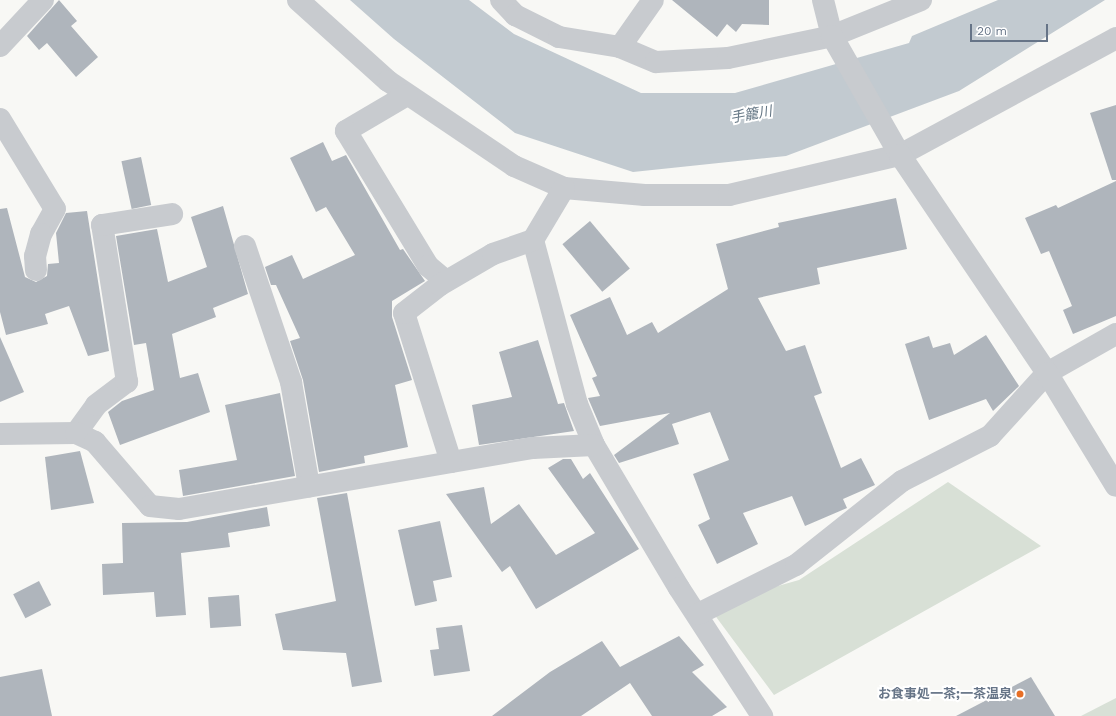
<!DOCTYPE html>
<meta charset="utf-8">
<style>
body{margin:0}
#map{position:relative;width:1116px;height:716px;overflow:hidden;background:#f8f8f5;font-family:"Work Sans","Noto Sans JP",sans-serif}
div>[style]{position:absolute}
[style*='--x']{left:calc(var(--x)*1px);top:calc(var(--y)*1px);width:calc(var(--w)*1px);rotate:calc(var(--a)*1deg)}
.green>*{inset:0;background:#d8e0d6}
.water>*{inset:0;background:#c2cad0}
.building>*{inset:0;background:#afb5bc;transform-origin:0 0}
.minor>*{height:22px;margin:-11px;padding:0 11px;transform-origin:11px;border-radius:11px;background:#c8cbcf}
.tertiary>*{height:22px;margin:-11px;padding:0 11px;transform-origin:11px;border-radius:11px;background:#c8cbcf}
.dots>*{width:11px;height:11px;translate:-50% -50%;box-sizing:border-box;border:2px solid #fff;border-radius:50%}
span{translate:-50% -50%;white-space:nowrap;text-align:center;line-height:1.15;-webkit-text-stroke:4px #fff;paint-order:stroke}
.poi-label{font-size:13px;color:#667487;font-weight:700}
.right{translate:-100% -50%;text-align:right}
.water-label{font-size:14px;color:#637583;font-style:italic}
.scale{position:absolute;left:970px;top:24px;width:78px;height:18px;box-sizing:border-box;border:2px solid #667487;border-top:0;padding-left:5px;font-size:12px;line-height:14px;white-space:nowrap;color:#667487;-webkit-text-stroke:3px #fff;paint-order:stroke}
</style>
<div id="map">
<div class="green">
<i style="clip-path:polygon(948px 482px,1041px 546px,774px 695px,708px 606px,799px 580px)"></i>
<i style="clip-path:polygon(1116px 698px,1116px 716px,1081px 716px)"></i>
</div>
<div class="water">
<i style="clip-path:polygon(350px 0,469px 0,514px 34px,641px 93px,735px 93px,909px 43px,912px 36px,998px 0,1105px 0,959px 91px,786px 156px,633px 172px,515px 133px,394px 39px)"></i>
</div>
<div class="building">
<i style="clip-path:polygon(59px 0,77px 21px,71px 26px,98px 57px,76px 77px,47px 43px,39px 50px,27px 36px)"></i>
<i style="clip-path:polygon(672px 0,769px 0,769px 25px,742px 24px,736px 32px,727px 24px,717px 37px)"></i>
<i style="clip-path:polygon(1116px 105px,1116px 180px,1112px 180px,1090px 113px)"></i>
<i style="clip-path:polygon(323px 142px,332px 161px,346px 155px,400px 250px,403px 249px,425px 281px,392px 301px,392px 317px,412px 380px,395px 385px,408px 447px,364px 456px,365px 463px,319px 472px,303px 380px,290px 341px,300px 338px,276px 285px,271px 285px,265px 267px,292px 255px,303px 279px,355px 255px,326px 207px,316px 212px,290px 158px)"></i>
<i style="left:141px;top:157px;width:49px;height:20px;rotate:78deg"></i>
<i style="clip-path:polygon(1116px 181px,1116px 316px,1073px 334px,1063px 310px,1072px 306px,1049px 251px,1041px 254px,1025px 218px,1056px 205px,1058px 208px)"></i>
<i style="clip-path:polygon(896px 198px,907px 249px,817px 268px,820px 284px,758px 298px,786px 351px,805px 345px,822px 393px,814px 396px,841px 468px,861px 458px,875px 485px,843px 499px,847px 508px,805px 526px,792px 496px,743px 513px,758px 544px,717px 564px,698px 525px,710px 519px,693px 474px,729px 460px,710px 412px,672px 424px,679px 444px,619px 463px,614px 455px,670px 413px,600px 426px,588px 398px,600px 396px,592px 378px,597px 376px,570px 315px,610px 297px,627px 335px,652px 322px,658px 333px,728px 289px,716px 244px,779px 227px,778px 223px)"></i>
<i style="clip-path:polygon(223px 206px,248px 294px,213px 308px,216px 317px,172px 334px,180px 378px,198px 373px,210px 412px,120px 445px,108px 412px,122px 401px,154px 390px,146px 343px,134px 345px,116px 236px,157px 229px,168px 282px,207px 267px,191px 217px)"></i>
<i style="clip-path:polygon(7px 208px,25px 277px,36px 282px,47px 276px,48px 264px,59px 263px,56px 233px,66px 213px,87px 211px,109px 351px,88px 356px,69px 306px,45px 314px,48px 324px,6px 335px,0 312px,0 209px)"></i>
<i style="left:590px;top:221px;width:62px;height:36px;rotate:50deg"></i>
<i style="clip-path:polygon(986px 335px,1019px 386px,993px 411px,986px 399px,929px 420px,905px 344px,929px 336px,933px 348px,950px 343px,954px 355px)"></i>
<i style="clip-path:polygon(0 337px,24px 392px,0 402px)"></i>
<i style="clip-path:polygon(538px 340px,558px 404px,564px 403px,574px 431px,479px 445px,472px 405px,512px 397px,499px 352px)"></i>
<i style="clip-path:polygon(280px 393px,295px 476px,183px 496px,179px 470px,237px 460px,225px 405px)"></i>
<i style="clip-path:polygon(80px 451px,94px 503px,51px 510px,45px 457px)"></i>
<i style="clip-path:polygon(563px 459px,571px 459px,583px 479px,590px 473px,639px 549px,536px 609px,510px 566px,502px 572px,446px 494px,484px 487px,491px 524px,519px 504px,556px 555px,595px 533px,548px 468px)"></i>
<i style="clip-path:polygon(347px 493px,382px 682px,352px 687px,346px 653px,283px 650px,275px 614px,336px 601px,317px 498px)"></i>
<i style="clip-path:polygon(267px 507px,270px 526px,228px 533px,230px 547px,181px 553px,186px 615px,156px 617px,154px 592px,103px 595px,102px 564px,123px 563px,122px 523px,187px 522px)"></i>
<i style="clip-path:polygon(440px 521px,452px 577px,433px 581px,437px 601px,415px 606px,398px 530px)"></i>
<i style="left:39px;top:581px;width:27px;height:29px;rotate:63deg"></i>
<i style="left:239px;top:595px;width:31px;height:31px;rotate:86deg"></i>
<i style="clip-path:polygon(462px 625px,470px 671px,434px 676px,430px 650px,439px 649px,436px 628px)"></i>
<i style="clip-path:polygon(679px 636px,704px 665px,692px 672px,727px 707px,712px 716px,652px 716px,630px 683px,581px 716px,492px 716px,550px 672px,602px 641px,620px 667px)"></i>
<i style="clip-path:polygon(42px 669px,52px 716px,0 716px,0 677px)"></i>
<i style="clip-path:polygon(1031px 677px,1055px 716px,956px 716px)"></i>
</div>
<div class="minor">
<i style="--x:298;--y:0;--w:121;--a:42"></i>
<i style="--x:388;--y:81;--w:152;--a:34"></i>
<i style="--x:514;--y:166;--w:55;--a:23.7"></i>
<i style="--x:564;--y:188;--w:81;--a:4.9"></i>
<i style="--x:645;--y:195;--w:84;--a:0"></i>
<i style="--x:729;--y:195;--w:176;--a:-13.2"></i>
<i style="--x:900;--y:155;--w:246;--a:-28.4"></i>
<i style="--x:501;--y:0;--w:21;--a:47"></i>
<i style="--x:515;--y:15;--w:49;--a:26.6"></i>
<i style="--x:559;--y:37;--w:62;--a:9.3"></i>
<i style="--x:620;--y:47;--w:39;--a:23"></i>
<i style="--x:656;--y:62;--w:72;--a:-3.2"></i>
<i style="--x:728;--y:58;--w:106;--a:-11.9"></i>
<i style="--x:832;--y:36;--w:96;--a:-22"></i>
<i style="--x:0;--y:46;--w:63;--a:-46.9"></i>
<i style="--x:620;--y:47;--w:57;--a:-54.9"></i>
<i style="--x:407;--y:95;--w:71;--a:149.5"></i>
<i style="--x:346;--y:131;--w:158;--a:58.7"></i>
<i style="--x:428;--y:266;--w:23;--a:40"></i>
<i style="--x:0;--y:119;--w:105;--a:58.6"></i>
<i style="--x:55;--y:209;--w:29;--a:119"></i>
<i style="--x:41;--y:234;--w:23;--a:105"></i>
<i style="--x:35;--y:256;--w:14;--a:86"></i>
<i style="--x:564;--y:188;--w:61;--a:120.8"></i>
<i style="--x:533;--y:240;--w:170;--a:75"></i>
<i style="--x:577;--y:404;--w:44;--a:67.5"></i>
<i style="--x:594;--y:445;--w:166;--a:59.3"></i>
<i style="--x:679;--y:588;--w:153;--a:57"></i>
<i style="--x:245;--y:246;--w:144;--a:71.3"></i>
<i style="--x:291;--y:382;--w:106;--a:80.2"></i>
<i style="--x:76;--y:433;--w:34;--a:-54"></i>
<i style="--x:96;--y:405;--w:39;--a:-37"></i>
<i style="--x:127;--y:382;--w:159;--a:-99"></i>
<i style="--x:102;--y:225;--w:71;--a:-8.9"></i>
<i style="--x:0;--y:434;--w:76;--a:-0.8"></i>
<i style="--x:76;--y:433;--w:21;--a:25"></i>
<i style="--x:95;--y:442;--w:84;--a:49.3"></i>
<i style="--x:150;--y:506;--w:29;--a:6"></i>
<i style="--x:179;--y:509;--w:359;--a:-9.8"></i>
<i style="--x:533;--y:448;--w:61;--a:-2.8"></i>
<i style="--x:451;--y:462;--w:156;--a:-107.5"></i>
<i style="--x:404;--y:313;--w:46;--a:-37.9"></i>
<i style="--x:440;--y:285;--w:61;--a:-30.3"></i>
<i style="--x:493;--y:254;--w:42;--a:-19.3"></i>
<i style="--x:698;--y:614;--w:110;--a:-26.6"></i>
<i style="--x:796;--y:565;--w:135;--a:-38.4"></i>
<i style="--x:902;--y:481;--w:99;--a:-27.1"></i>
<i style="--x:990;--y:436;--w:85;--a:-47.9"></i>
<i style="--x:1047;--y:373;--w:79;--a:-29.5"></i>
</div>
<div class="tertiary">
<i style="--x:823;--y:0;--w:37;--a:76"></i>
<i style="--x:832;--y:36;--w:137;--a:60.3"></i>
<i style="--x:900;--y:155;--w:263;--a:56"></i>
<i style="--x:1047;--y:373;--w:132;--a:58.6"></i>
</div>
<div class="dots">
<i style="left:1020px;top:694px;background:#e76f26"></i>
</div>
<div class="poi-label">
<span class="right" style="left:1012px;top:694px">お食事処一茶;一茶温泉</span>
</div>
<div class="water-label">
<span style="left:751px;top:114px;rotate:-10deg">手籠川</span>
</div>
<div class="scale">20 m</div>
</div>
